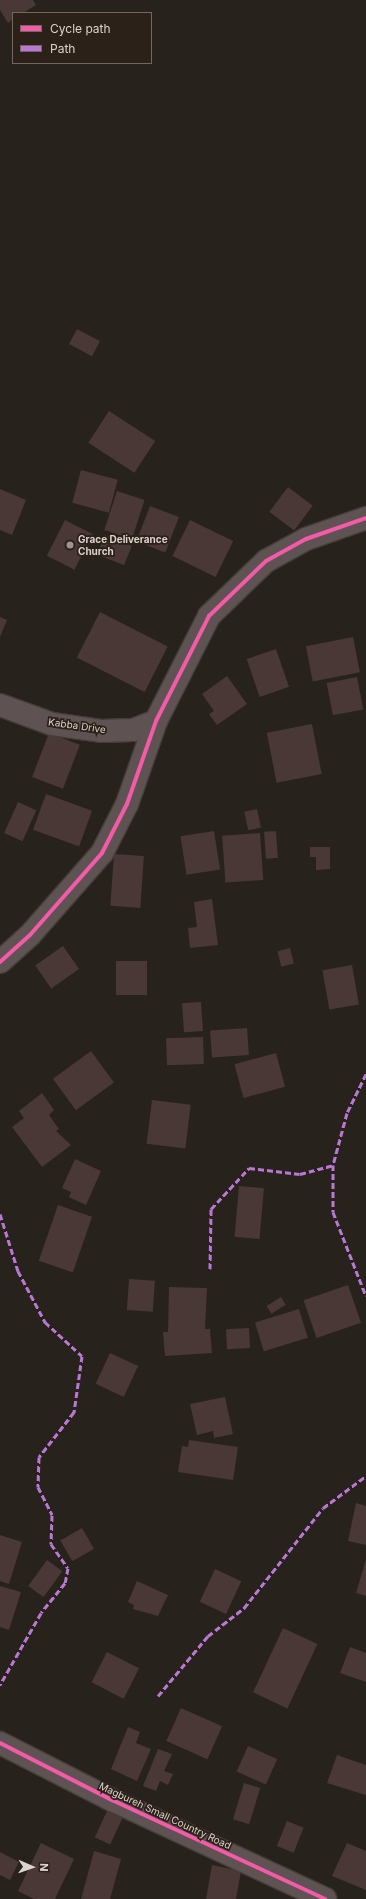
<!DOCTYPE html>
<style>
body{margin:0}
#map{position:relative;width:366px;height:1899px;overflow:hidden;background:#28221c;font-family:Inter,sans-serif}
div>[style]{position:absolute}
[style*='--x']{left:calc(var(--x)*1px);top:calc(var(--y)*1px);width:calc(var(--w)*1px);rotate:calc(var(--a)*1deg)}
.building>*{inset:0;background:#493836;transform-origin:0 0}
.roads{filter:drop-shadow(1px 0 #443e39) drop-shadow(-1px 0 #443e39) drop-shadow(0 1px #443e39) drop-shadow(0 -1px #443e39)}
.street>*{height:22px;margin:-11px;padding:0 11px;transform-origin:11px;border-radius:11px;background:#5e5352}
.quiet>*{height:3px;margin-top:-1.5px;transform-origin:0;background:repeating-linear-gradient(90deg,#ba77d6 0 6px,transparent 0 9px)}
.cycleway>*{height:4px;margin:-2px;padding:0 2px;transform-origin:2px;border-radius:2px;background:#f35aa7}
.dots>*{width:11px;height:11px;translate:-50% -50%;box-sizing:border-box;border:2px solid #2c2118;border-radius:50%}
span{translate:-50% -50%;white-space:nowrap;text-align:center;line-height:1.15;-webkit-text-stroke:3.5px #2c2118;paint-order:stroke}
.poi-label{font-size:10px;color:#dbd3cd;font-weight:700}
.left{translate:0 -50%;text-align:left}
.street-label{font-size:10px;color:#dbd3cd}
.legend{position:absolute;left:12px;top:12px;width:140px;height:52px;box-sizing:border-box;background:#2c2118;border:1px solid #726860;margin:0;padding:5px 7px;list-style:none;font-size:12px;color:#dbd3cd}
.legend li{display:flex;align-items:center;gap:8px;height:20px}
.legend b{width:20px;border:1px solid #726860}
.north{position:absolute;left:12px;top:1847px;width:40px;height:40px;-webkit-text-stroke:3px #2c2118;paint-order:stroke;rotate:92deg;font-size:11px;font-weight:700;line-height:16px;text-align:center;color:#dbd3cd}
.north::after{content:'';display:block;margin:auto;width:14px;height:18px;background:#dbd3cd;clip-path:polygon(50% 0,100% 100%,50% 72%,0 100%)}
</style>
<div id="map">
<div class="building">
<i style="clip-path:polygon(0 0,33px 0,36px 5px,23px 13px,13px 13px,13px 19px,8px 23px,0 10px)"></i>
<i style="left:77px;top:329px;width:26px;height:17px;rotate:28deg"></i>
<i style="left:109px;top:411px;width:55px;height:38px;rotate:33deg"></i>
<i style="left:81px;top:470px;width:38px;height:34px;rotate:15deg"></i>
<i style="left:288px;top:487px;width:31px;height:31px;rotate:37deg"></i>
<i style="clip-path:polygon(0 489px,26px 500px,12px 535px,0 530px)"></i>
<i style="left:117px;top:491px;width:29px;height:41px;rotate:18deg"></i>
<i style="left:150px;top:506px;width:31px;height:38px;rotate:21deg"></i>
<i style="left:65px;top:520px;width:31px;height:40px;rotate:27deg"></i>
<i style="left:190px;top:520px;width:48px;height:40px;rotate:26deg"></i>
<i style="left:105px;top:535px;width:29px;height:21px;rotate:22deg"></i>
<i style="left:100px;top:612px;width:76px;height:51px;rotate:27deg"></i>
<i style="clip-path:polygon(0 617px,7px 620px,0 637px)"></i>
<i style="left:353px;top:637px;width:36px;height:48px;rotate:79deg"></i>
<i style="left:276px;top:649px;width:40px;height:31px;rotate:71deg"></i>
<i style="clip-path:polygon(227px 676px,247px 704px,217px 725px,209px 714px,214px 711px,202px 694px)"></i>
<i style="left:357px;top:677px;width:33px;height:31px;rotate:79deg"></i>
<i style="left:312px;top:724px;width:51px;height:46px;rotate:79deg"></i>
<i style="left:49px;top:733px;width:33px;height:47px;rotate:21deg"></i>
<i style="left:46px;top:794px;width:49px;height:38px;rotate:20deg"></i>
<i style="left:18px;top:802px;width:20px;height:34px;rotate:24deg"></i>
<i style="left:257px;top:809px;width:19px;height:13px;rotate:78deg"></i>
<i style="left:214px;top:831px;width:39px;height:34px;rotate:81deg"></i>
<i style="left:276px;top:831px;width:27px;height:12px;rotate:86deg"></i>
<i style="left:260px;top:833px;width:47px;height:38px;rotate:86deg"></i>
<i style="clip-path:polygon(310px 847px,330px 847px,330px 869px,316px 870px,316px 857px,310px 857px)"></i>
<i style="left:114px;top:854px;width:30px;height:52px;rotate:4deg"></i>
<i style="clip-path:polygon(212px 899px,218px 945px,190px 948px,188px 928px,197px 927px,194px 902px)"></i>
<i style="left:63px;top:946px;width:28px;height:34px;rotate:55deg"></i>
<i style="left:290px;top:948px;width:16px;height:13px;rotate:76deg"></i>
<i style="left:116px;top:961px;width:31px;height:34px"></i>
<i style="left:352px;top:965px;width:40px;height:30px;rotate:80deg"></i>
<i style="left:201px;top:1002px;width:29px;height:19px;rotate:86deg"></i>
<i style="left:247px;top:1028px;width:27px;height:37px;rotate:86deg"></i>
<i style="left:203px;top:1037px;width:27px;height:37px;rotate:88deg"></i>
<i style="left:91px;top:1051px;width:39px;height:47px;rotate:54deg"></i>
<i style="left:276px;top:1053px;width:35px;height:43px;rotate:75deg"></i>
<i style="clip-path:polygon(42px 1093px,54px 1110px,49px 1115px,59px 1129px,56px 1131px,71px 1145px,42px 1167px,12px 1127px,24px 1118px,19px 1111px)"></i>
<i style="left:152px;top:1100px;width:39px;height:44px;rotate:7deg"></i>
<i style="clip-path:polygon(75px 1159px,101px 1171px,86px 1205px,69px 1197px,71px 1192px,62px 1188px)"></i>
<i style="left:239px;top:1186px;width:25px;height:51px;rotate:5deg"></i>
<i style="left:58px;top:1205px;width:36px;height:59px;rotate:19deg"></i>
<i style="left:129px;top:1279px;width:26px;height:31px;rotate:4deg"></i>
<i style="left:348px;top:1285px;width:40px;height:47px;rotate:71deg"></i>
<i style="clip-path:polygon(169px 1287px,207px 1288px,205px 1329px,210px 1329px,212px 1353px,165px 1356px,163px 1332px,168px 1332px)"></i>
<i style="left:281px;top:1297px;width:9px;height:17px;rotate:58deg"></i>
<i style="left:299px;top:1309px;width:30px;height:46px;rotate:73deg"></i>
<i style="left:249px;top:1328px;width:20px;height:23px;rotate:87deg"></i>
<i style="left:110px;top:1353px;width:31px;height:34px;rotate:25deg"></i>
<i style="clip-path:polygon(225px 1397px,233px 1434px,214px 1438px,213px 1431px,197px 1435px,190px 1404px)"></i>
<i style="clip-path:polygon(189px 1440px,238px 1447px,233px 1480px,178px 1472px,182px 1446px,188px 1447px)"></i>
<i style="clip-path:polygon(356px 1503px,366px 1506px,366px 1545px,348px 1541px)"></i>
<i style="left:82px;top:1528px;width:24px;height:25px;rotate:60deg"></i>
<i style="clip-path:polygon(0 1535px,22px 1542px,9px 1584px,0 1581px)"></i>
<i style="clip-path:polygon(366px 1559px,366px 1596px,356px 1593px)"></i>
<i style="left:47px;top:1560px;width:19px;height:32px;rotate:36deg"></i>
<i style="left:215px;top:1569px;width:29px;height:36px;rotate:25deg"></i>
<i style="clip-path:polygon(137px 1581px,168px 1595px,158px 1616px,133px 1609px,134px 1605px,128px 1602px)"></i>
<i style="clip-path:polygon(0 1586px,21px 1592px,9px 1630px,0 1627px)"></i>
<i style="left:283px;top:1628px;width:38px;height:71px;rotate:25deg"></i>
<i style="clip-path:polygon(350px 1647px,366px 1653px,366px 1682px,340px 1673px)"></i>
<i style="left:107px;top:1652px;width:36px;height:34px;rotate:27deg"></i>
<i style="left:181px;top:1708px;width:45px;height:36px;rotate:24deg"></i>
<i style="clip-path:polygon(128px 1727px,140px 1732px,136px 1743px,151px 1749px,137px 1781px,111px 1769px)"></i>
<i style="left:248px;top:1746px;width:32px;height:28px;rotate:24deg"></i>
<i style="clip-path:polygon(158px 1749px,172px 1754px,164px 1771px,173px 1774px,168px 1785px,160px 1781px,156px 1791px,143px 1786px)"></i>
<i style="clip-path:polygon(337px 1755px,366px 1765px,366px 1795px,327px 1783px)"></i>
<i style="left:244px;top:1783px;width:17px;height:38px;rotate:17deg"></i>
<i style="left:107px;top:1811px;width:17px;height:29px;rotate:25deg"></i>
<i style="left:287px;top:1821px;width:18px;height:27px;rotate:22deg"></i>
<i style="clip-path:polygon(41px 1843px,74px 1859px,55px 1899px,34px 1899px,18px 1891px)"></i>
<i style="clip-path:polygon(347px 1843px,366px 1851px,366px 1890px,332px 1876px)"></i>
<i style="clip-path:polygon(94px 1851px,121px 1859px,110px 1899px,81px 1899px)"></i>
<i style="clip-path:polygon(0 1852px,19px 1862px,10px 1880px,0 1875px)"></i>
<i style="clip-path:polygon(212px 1865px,241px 1871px,236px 1899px,206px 1899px)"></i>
</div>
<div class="roads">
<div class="street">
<i style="--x:0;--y:705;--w:55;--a:20.1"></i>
<i style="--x:52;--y:724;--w:49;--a:8.1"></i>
<i style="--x:101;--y:731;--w:32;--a:-2"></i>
<i style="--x:133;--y:730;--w:25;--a:-21"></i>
<i style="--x:0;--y:962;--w:40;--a:-42"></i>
<i style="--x:30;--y:935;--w:109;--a:-48.7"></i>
<i style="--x:102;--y:853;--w:55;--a:-63"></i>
<i style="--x:127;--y:804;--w:88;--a:-70.7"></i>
<i style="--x:156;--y:721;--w:118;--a:-63.2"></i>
<i style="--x:209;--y:616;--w:79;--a:-44"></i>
<i style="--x:266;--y:561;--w:46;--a:-28.8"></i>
<i style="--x:306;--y:539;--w:64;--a:-19.3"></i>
<i style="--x:0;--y:1743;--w:126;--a:27"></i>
<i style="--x:112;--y:1800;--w:235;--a:24.9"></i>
</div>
</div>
<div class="quiet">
<i style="--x:366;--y:1074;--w:43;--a:116"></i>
<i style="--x:347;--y:1113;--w:54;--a:105.1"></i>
<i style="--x:333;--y:1165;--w:47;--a:90"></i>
<i style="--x:333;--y:1212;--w:90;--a:68.6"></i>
<i style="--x:0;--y:1214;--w:60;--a:72.5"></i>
<i style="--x:18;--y:1271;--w:58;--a:62.1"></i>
<i style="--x:45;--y:1322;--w:50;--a:42.6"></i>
<i style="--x:82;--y:1356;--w:57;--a:98.1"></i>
<i style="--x:74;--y:1412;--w:57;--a:127.9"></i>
<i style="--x:39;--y:1457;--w:30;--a:92"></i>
<i style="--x:38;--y:1487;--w:31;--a:63"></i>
<i style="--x:52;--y:1515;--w:29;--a:92"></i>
<i style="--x:51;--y:1544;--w:29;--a:55"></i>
<i style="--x:68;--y:1568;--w:15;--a:101"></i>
<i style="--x:65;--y:1583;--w:38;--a:129"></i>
<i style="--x:41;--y:1613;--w:83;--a:119.7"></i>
<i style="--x:210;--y:1269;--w:60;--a:-89"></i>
<i style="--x:211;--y:1209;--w:56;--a:-47.2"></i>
<i style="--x:249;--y:1168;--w:51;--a:6.7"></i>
<i style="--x:300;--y:1174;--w:34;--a:-15"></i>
<i style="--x:158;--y:1696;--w:78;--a:-50.2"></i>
<i style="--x:208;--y:1636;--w:46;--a:-37.9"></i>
<i style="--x:244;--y:1608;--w:127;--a:-51.7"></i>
<i style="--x:323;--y:1508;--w:54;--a:-36.7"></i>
</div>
<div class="cycleway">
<i style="--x:0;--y:962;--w:40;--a:-42"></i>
<i style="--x:30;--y:935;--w:109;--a:-48.7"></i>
<i style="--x:102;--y:853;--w:55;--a:-63"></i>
<i style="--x:127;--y:804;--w:88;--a:-70.7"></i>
<i style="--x:156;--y:721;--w:118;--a:-63.2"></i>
<i style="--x:209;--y:616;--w:79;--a:-44"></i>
<i style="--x:266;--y:561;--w:46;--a:-28.8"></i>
<i style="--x:306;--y:539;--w:64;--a:-19.3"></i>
<i style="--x:0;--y:1743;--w:126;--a:27"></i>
<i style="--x:112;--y:1800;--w:235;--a:24.9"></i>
</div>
<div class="dots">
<i style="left:70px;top:545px;background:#9c958f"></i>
</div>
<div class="poi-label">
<span class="left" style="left:78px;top:545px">Grace Deliverance<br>Church</span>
</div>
<div class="street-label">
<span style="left:77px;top:726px;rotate:8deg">Kabba Drive</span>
<span style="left:165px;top:1816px;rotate:25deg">Magbureh Small Country Road</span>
</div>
<ul class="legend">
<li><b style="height:5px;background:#f35aa7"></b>Cycle path</li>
<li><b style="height:5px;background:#ba77d6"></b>Path</li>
</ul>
<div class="north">N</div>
</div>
